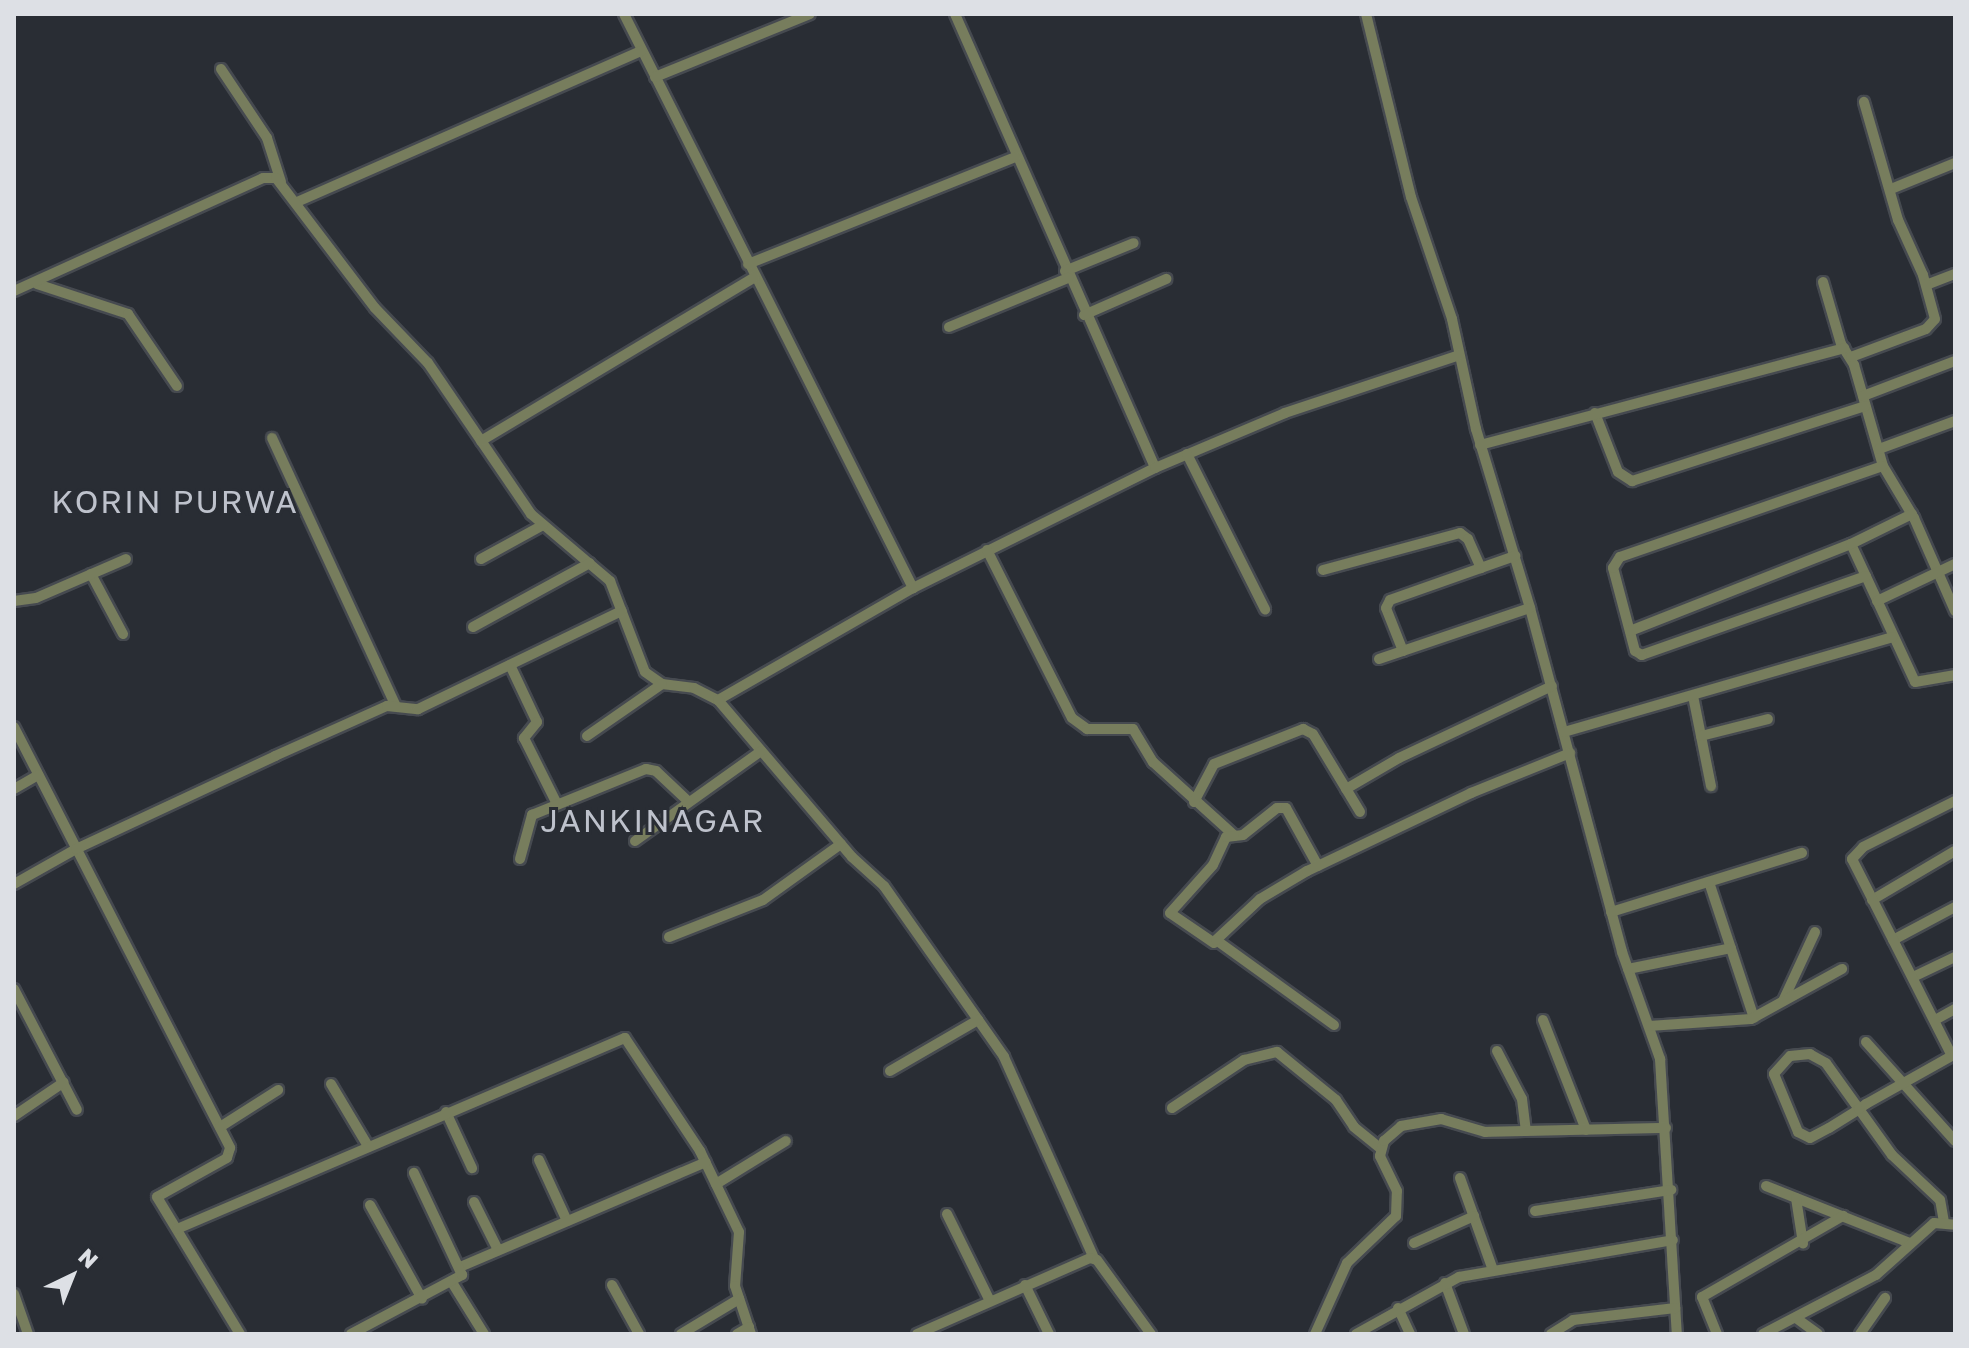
<!DOCTYPE html>
<style>
body{margin:0}
#map{position:relative;width:1969px;height:1348px;overflow:hidden;background:#292d34;font-family:"Golos Text",sans-serif}
div>[style]{position:absolute}
[style*='--x']{left:calc(var(--x)*1px);top:calc(var(--y)*1px);width:calc(var(--w)*1px);rotate:calc(var(--a)*1deg)}
.roads{filter:drop-shadow(2px 0 #464a50) drop-shadow(-2px 0 #464a50) drop-shadow(0 2px #464a50) drop-shadow(0 -2px #464a50)}
.minor>*{height:10px;margin:-5px;padding:0 5px;transform-origin:5px;border-radius:5px;background:#777d5d}
span{translate:-50% -50%;white-space:nowrap;text-align:center;line-height:1.15;-webkit-text-stroke:6px #292d34;paint-order:stroke}
.quarter-label{font-size:32px;color:#bec2cc;letter-spacing:2px}
.frame{position:absolute;inset:0;border:16px solid #dde0e5;pointer-events:none}
.north{position:absolute;left:32px;top:1236px;width:80px;height:80px;-webkit-text-stroke:6px #292d34;paint-order:stroke;rotate:43deg;font-size:22px;font-weight:700;line-height:32px;text-align:center;color:#dde0e5}
.north::after{content:'';display:block;margin:auto;width:28px;height:36px;background:#dde0e5;clip-path:polygon(50% 0,100% 100%,50% 72%,0 100%)}
</style>
<div id="map">
<div class="roads">
<div class="minor">
<i style="--x:624;--y:14;--w:643;--a:63.28"></i>
<i style="--x:955;--y:14;--w:496;--a:66.2"></i>
<i style="--x:1366;--y:14;--w:188;--a:76.2"></i>
<i style="--x:1411;--y:197;--w:129;--a:71.4"></i>
<i style="--x:1452;--y:319;--w:113;--a:77.7"></i>
<i style="--x:1476;--y:429;--w:187;--a:73.2"></i>
<i style="--x:1530;--y:608;--w:356;--a:75"></i>
<i style="--x:1622;--y:952;--w:114;--a:70.4"></i>
<i style="--x:1660;--y:1059;--w:276;--a:86.5"></i>
<i style="--x:221;--y:69;--w:83;--a:56.3"></i>
<i style="--x:267;--y:138;--w:46;--a:72.3"></i>
<i style="--x:655;--y:77;--w:167;--a:-22.1"></i>
<i style="--x:1891;--y:189;--w:69;--a:-22.1"></i>
<i style="--x:297;--y:202;--w:376;--a:-23.7"></i>
<i style="--x:748;--y:264;--w:288;--a:-21.8"></i>
<i style="--x:1065;--y:271;--w:74;--a:-22.1"></i>
<i style="--x:1823;--y:282;--w:65;--a:73.8"></i>
<i style="--x:1841;--y:344;--w:25;--a:58"></i>
<i style="--x:1854;--y:365;--w:105;--a:74"></i>
<i style="--x:1883;--y:466;--w:61;--a:59.2"></i>
<i style="--x:1914;--y:518;--w:102;--a:66.2"></i>
<i style="--x:37;--y:284;--w:96;--a:18.2"></i>
<i style="--x:128;--y:314;--w:87;--a:55.8"></i>
<i style="--x:1926;--y:285;--w:31;--a:-21"></i>
<i style="--x:14;--y:291;--w:273;--a:-24.4"></i>
<i style="--x:263;--y:178;--w:13;--a:0"></i>
<i style="--x:276;--y:178;--w:163;--a:52.7"></i>
<i style="--x:375;--y:308;--w:76;--a:46.1"></i>
<i style="--x:428;--y:363;--w:183;--a:55.7"></i>
<i style="--x:531;--y:514;--w:104;--a:40.3"></i>
<i style="--x:610;--y:581;--w:97;--a:69"></i>
<i style="--x:645;--y:672;--w:21;--a:35"></i>
<i style="--x:662;--y:684;--w:32;--a:7"></i>
<i style="--x:694;--y:688;--w:27;--a:27"></i>
<i style="--x:718;--y:700;--w:225;--a:-29.9"></i>
<i style="--x:913;--y:588;--w:270;--a:-26.4"></i>
<i style="--x:1155;--y:468;--w:141;--a:-22.9"></i>
<i style="--x:1285;--y:413;--w:183;--a:-18.4"></i>
<i style="--x:1084;--y:315;--w:90;--a:-23.7"></i>
<i style="--x:949;--y:327;--w:129;--a:-22.4"></i>
<i style="--x:1851;--y:357;--w:80;--a:-20.5"></i>
<i style="--x:1926;--y:329;--w:13;--a:-48"></i>
<i style="--x:1935;--y:319;--w:46;--a:-105.3"></i>
<i style="--x:1923;--y:275;--w:60;--a:-114.4"></i>
<i style="--x:1898;--y:220;--w:123;--a:-106.1"></i>
<i style="--x:1863;--y:396;--w:98;--a:-20.8"></i>
<i style="--x:1595;--y:413;--w:63;--a:68.7"></i>
<i style="--x:1618;--y:472;--w:17;--a:33"></i>
<i style="--x:1632;--y:481;--w:245;--a:-17.8"></i>
<i style="--x:272;--y:438;--w:295;--a:65.2"></i>
<i style="--x:481;--y:441;--w:319;--a:-30.9"></i>
<i style="--x:1480;--y:445;--w:377;--a:-14.9"></i>
<i style="--x:1879;--y:449;--w:81;--a:-20.2"></i>
<i style="--x:1187;--y:454;--w:174;--a:63.3"></i>
<i style="--x:1851;--y:544;--w:152;--a:65.1"></i>
<i style="--x:1915;--y:682;--w:41;--a:-9.9"></i>
<i style="--x:987;--y:550;--w:188;--a:63.2"></i>
<i style="--x:1072;--y:718;--w:19;--a:36"></i>
<i style="--x:1087;--y:729;--w:46;--a:0"></i>
<i style="--x:1133;--y:729;--w:39;--a:59"></i>
<i style="--x:1153;--y:762;--w:110;--a:42.1"></i>
<i style="--x:481;--y:559;--w:71;--a:-28.7"></i>
<i style="--x:1323;--y:570;--w:142;--a:-15.1"></i>
<i style="--x:1460;--y:533;--w:10;--a:37"></i>
<i style="--x:1468;--y:539;--w:32;--a:66"></i>
<i style="--x:91;--y:574;--w:68;--a:61.9"></i>
<i style="--x:1866;--y:576;--w:238;--a:160.6"></i>
<i style="--x:1642;--y:655;--w:8;--a:-150"></i>
<i style="--x:1635;--y:651;--w:86;--a:-104.8"></i>
<i style="--x:1613;--y:568;--w:13;--a:-58"></i>
<i style="--x:1620;--y:557;--w:278;--a:-19.1"></i>
<i style="--x:14;--y:601;--w:22;--a:-8"></i>
<i style="--x:36;--y:598;--w:98;--a:-23.4"></i>
<i style="--x:1877;--y:601;--w:86;--a:-25.4"></i>
<i style="--x:473;--y:627;--w:133;--a:-28.7"></i>
<i style="--x:1630;--y:631;--w:238;--a:-21.5"></i>
<i style="--x:1851;--y:544;--w:68;--a:-26.2"></i>
<i style="--x:1403;--y:651;--w:46;--a:-111.6"></i>
<i style="--x:1386;--y:608;--w:9;--a:-63"></i>
<i style="--x:1390;--y:600;--w:133;--a:-19.4"></i>
<i style="--x:1379;--y:659;--w:159;--a:-18.7"></i>
<i style="--x:510;--y:665;--w:63;--a:64.7"></i>
<i style="--x:537;--y:722;--w:21;--a:129"></i>
<i style="--x:524;--y:738;--w:74;--a:63.4"></i>
<i style="--x:1693;--y:696;--w:92;--a:78.7"></i>
<i style="--x:718;--y:700;--w:206;--a:49.5"></i>
<i style="--x:852;--y:857;--w:43;--a:42.2"></i>
<i style="--x:884;--y:886;--w:209;--a:54.9"></i>
<i style="--x:1004;--y:1057;--w:220;--a:65.9"></i>
<i style="--x:14;--y:727;--w:473;--a:62.8"></i>
<i style="--x:230;--y:1148;--w:10;--a:107"></i>
<i style="--x:227;--y:1158;--w:80;--a:150.9"></i>
<i style="--x:157;--y:1197;--w:160;--a:58.8"></i>
<i style="--x:1564;--y:732;--w:342;--a:-16.1"></i>
<i style="--x:587;--y:736;--w:91;--a:-34.7"></i>
<i style="--x:1701;--y:736;--w:69;--a:-14.2"></i>
<i style="--x:14;--y:789;--w:28;--a:-30"></i>
<i style="--x:1346;--y:789;--w:61;--a:-30.3"></i>
<i style="--x:1399;--y:758;--w:169;--a:-25.2"></i>
<i style="--x:1194;--y:802;--w:43;--a:-62.2"></i>
<i style="--x:1214;--y:764;--w:96;--a:-21.5"></i>
<i style="--x:1303;--y:729;--w:11;--a:27"></i>
<i style="--x:1313;--y:734;--w:91;--a:58.9"></i>
<i style="--x:635;--y:841;--w:155;--a:-35.5"></i>
<i style="--x:520;--y:859;--w:46;--a:-74.7"></i>
<i style="--x:532;--y:815;--w:123;--a:-22"></i>
<i style="--x:646;--y:769;--w:10;--a:11"></i>
<i style="--x:656;--y:771;--w:45;--a:43.2"></i>
<i style="--x:1709;--y:882;--w:143;--a:71.7"></i>
<i style="--x:14;--y:884;--w:71;--a:-29.4"></i>
<i style="--x:76;--y:849;--w:220;--a:-25"></i>
<i style="--x:275;--y:756;--w:123;--a:-24.1"></i>
<i style="--x:387;--y:706;--w:31;--a:6"></i>
<i style="--x:418;--y:709;--w:226;--a:-25.7"></i>
<i style="--x:1872;--y:900;--w:96;--a:-30.6"></i>
<i style="--x:1611;--y:912;--w:200;--a:-17.2"></i>
<i style="--x:669;--y:937;--w:101;--a:-21.5"></i>
<i style="--x:763;--y:900;--w:96;--a:-35.7"></i>
<i style="--x:1893;--y:940;--w:70;--a:-28"></i>
<i style="--x:1214;--y:943;--w:53;--a:-145.7"></i>
<i style="--x:1170;--y:913;--w:64;--a:-48.1"></i>
<i style="--x:1213;--y:865;--w:31;--a:-65"></i>
<i style="--x:1226;--y:837;--w:17;--a:-7"></i>
<i style="--x:1243;--y:835;--w:43;--a:-38.5"></i>
<i style="--x:1277;--y:808;--w:9;--a:0"></i>
<i style="--x:1286;--y:808;--w:66;--a:61.1"></i>
<i style="--x:1628;--y:969;--w:105;--a:-11.5"></i>
<i style="--x:1913;--y:977;--w:47;--a:-25.5"></i>
<i style="--x:14;--y:989;--w:136;--a:62.5"></i>
<i style="--x:1783;--y:1001;--w:76;--a:-65.1"></i>
<i style="--x:1543;--y:1020;--w:118;--a:68.6"></i>
<i style="--x:1935;--y:1020;--w:23;--a:-29"></i>
<i style="--x:1334;--y:1025;--w:145;--a:-144.2"></i>
<i style="--x:1216;--y:940;--w:60;--a:-43"></i>
<i style="--x:1260;--y:899;--w:55;--a:-30.8"></i>
<i style="--x:1307;--y:871;--w:182;--a:-25.4"></i>
<i style="--x:1471;--y:793;--w:107;--a:-22"></i>
<i style="--x:1649;--y:1026;--w:102;--a:-3.9"></i>
<i style="--x:1751;--y:1019;--w:104;--a:-28.8"></i>
<i style="--x:1866;--y:1042;--w:133;--a:48"></i>
<i style="--x:1497;--y:1051;--w:54;--a:62.5"></i>
<i style="--x:1522;--y:1099;--w:32;--a:83"></i>
<i style="--x:1952;--y:1056;--w:221;--a:-116.9"></i>
<i style="--x:1852;--y:859;--w:16;--a:-47"></i>
<i style="--x:1863;--y:847;--w:103;--a:-26.6"></i>
<i style="--x:890;--y:1071;--w:102;--a:-30.1"></i>
<i style="--x:331;--y:1084;--w:72;--a:59.2"></i>
<i style="--x:1172;--y:1108;--w:87;--a:-33.7"></i>
<i style="--x:1244;--y:1060;--w:34;--a:-14"></i>
<i style="--x:1277;--y:1052;--w:76;--a:39.1"></i>
<i style="--x:1336;--y:1100;--w:32;--a:56"></i>
<i style="--x:1354;--y:1127;--w:33;--a:39"></i>
<i style="--x:446;--y:1112;--w:62;--a:65.1"></i>
<i style="--x:14;--y:1116;--w:60;--a:-34.2"></i>
<i style="--x:220;--y:1127;--w:69;--a:-32.5"></i>
<i style="--x:539;--y:1160;--w:67;--a:65.3"></i>
<i style="--x:1460;--y:1178;--w:98;--a:70.3"></i>
<i style="--x:716;--y:1184;--w:82;--a:-31.6"></i>
<i style="--x:1766;--y:1186;--w:155;--a:21.6"></i>
<i style="--x:1796;--y:1198;--w:46;--a:81.2"></i>
<i style="--x:474;--y:1202;--w:54;--a:63.4"></i>
<i style="--x:370;--y:1205;--w:107;--a:61"></i>
<i style="--x:1535;--y:1211;--w:138;--a:-8.8"></i>
<i style="--x:947;--y:1214;--w:97;--a:63.7"></i>
<i style="--x:1944;--y:1222;--w:22;--a:-100"></i>
<i style="--x:1940;--y:1200;--w:66;--a:-136.8"></i>
<i style="--x:1892;--y:1155;--w:113;--a:-125.7"></i>
<i style="--x:1826;--y:1063;--w:18;--a:-151"></i>
<i style="--x:1810;--y:1054;--w:20;--a:174"></i>
<i style="--x:1790;--y:1056;--w:24;--a:132"></i>
<i style="--x:1774;--y:1074;--w:63;--a:67.5"></i>
<i style="--x:1798;--y:1132;--w:13;--a:27"></i>
<i style="--x:1810;--y:1138;--w:21;--a:-28"></i>
<i style="--x:1829;--y:1128;--w:36;--a:-32"></i>
<i style="--x:1859;--y:1109;--w:9;--a:-36"></i>
<i style="--x:1866;--y:1104;--w:102;--a:-29.3"></i>
<i style="--x:177;--y:1229;--w:487;--a:-23.1"></i>
<i style="--x:625;--y:1038;--w:136;--a:56.4"></i>
<i style="--x:700;--y:1151;--w:90;--a:64.3"></i>
<i style="--x:739;--y:1232;--w:54;--a:94.2"></i>
<i style="--x:735;--y:1286;--w:51;--a:71.6"></i>
<i style="--x:1414;--y:1243;--w:66;--a:-24.2"></i>
<i style="--x:460;--y:1267;--w:267;--a:-23.1"></i>
<i style="--x:1445;--y:1283;--w:54;--a:69.6"></i>
<i style="--x:453;--y:1284;--w:59;--a:58.2"></i>
<i style="--x:612;--y:1285;--w:56;--a:61.1"></i>
<i style="--x:1025;--y:1285;--w:55;--a:63.9"></i>
<i style="--x:14;--y:1294;--w:42;--a:70.7"></i>
<i style="--x:1398;--y:1308;--w:29;--a:65"></i>
<i style="--x:1796;--y:1318;--w:27;--a:36"></i>
<i style="--x:351;--y:1334;--w:126;--a:-28"></i>
<i style="--x:462;--y:1275;--w:113;--a:-115.2"></i>
<i style="--x:681;--y:1334;--w:68;--a:-31.1"></i>
<i style="--x:737;--y:1334;--w:14;--a:-30"></i>
<i style="--x:917;--y:1334;--w:189;--a:-23.7"></i>
<i style="--x:1090;--y:1258;--w:7;--a:16"></i>
<i style="--x:1097;--y:1260;--w:92;--a:53.9"></i>
<i style="--x:1315;--y:1334;--w:78;--a:-65.7"></i>
<i style="--x:1347;--y:1263;--w:68;--a:-43.8"></i>
<i style="--x:1396;--y:1216;--w:25;--a:-88"></i>
<i style="--x:1397;--y:1191;--w:39;--a:-116"></i>
<i style="--x:1380;--y:1156;--w:16;--a:-75"></i>
<i style="--x:1384;--y:1141;--w:23;--a:-41"></i>
<i style="--x:1401;--y:1126;--w:41;--a:-9.9"></i>
<i style="--x:1441;--y:1119;--w:46;--a:16.5"></i>
<i style="--x:1485;--y:1132;--w:181;--a:-1.3"></i>
<i style="--x:1356;--y:1334;--w:118;--a:-29"></i>
<i style="--x:1459;--y:1277;--w:217;--a:-9.8"></i>
<i style="--x:1551;--y:1334;--w:26;--a:-32"></i>
<i style="--x:1573;--y:1320;--w:103;--a:-6.7"></i>
<i style="--x:1717;--y:1334;--w:40;--a:-112"></i>
<i style="--x:1702;--y:1297;--w:163;--a:-29.9"></i>
<i style="--x:1763;--y:1334;--w:127;--a:-27.6"></i>
<i style="--x:1876;--y:1275;--w:78;--a:-41.9"></i>
<i style="--x:1934;--y:1223;--w:21;--a:5"></i>
<i style="--x:1860;--y:1334;--w:44;--a:-55.2"></i>
</div>
</div>
<div class="quarter-label">
<span style="left:175px;top:501px">KORIN PURWA</span>
<span style="left:653px;top:820px">JANKINAGAR</span>
</div>
<div class="frame"></div>
<div class="north">N</div>
</div>
